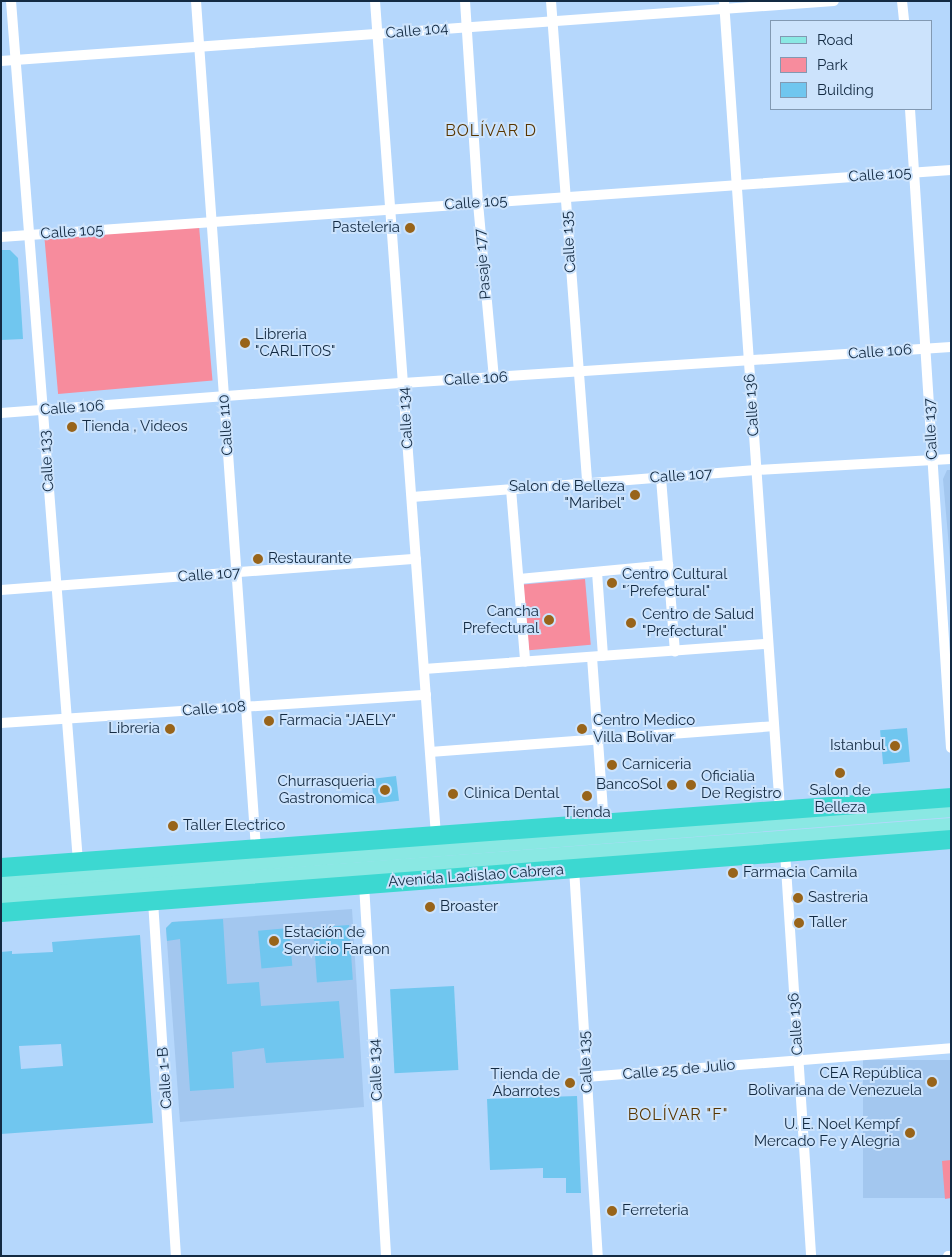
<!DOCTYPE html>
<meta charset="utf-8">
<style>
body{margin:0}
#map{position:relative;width:952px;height:1257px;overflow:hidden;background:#b5d7fc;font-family:Raleway,sans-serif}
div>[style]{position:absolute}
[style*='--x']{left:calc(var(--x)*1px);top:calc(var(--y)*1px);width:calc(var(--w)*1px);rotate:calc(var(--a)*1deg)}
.built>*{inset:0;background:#a3c7ef;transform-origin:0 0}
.green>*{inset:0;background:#f78c9d;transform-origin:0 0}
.building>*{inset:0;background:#70c6ef;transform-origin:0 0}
.street>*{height:10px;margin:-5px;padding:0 5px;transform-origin:5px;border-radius:5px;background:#fff}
.primary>*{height:16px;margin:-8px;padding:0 8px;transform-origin:8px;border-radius:8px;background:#8ae8e3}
.highway>*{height:19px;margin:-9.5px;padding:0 9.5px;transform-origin:9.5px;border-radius:9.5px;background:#3cd8d1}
.dots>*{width:14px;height:14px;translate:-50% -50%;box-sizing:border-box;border:2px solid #cce3fc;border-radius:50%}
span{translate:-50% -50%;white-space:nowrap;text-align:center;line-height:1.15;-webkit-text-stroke:4px #cce3fc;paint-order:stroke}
.street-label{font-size:15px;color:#132a42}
.poi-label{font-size:15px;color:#132a42}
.right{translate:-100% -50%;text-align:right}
.left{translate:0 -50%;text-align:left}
.neighbourhood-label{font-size:16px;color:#583600;letter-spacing:1px}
.frame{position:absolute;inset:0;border:2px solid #132a42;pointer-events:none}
.legend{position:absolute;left:770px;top:20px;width:162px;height:90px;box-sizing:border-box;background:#cce3fc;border:1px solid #8299b2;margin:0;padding:6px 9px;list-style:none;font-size:15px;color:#132a42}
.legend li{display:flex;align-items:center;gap:10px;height:25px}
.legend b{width:25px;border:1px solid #8299b2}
</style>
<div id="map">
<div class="built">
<i style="clip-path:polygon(947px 470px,951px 470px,951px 570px,943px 479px)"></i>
<i style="clip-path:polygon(352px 909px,364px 1107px,180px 1122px,166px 928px,172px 922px)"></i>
<i style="left:951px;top:1060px;width:138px;height:88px;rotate:90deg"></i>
</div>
<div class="green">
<i style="left:199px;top:226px;width:155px;height:155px;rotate:85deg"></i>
<i style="left:585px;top:579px;width:66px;height:62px;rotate:85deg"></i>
<i style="clip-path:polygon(951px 1160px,951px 1198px,945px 1199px,942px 1161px)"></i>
</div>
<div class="building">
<i style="clip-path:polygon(1px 250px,10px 250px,18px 258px,23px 339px,1px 340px)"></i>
<i style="left:907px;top:728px;width:34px;height:27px;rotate:85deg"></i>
<i style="left:396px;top:776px;width:25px;height:25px;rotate:83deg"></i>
<i style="clip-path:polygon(223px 919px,227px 984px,259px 982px,261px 1006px,339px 1001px,344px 1058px,266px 1063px,264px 1048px,232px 1052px,234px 1088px,190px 1091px,180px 939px,167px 941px,166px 928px,172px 922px)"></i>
<i style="left:349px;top:925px;width:55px;height:36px;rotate:86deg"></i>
<i style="left:289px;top:928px;width:38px;height:31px;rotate:85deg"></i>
<i style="clip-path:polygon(evenodd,140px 935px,153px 1123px,1px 1134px,1px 952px,12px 951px,12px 954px,53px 952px,52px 942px,140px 935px,61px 1044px,63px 1066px,21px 1069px,19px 1046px,61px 1044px)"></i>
<i style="left:454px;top:986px;width:84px;height:64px;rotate:87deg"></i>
<i style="clip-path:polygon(577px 1096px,581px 1193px,566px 1193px,566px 1178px,543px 1178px,543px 1168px,490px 1170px,487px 1099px)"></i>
</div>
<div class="street">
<i style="--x:11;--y:1;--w:864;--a:85.55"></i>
<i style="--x:196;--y:1;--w:849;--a:85.95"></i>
<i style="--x:375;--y:1;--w:836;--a:85.82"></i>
<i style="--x:465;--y:1;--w:202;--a:86.3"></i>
<i style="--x:478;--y:203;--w:176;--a:84.8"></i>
<i style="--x:551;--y:1;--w:483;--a:85.7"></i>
<i style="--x:724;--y:1;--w:810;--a:86.04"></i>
<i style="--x:902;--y:1;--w:20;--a:84"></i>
<i style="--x:1;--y:61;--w:835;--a:-4.12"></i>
<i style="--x:910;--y:109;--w:640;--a:86.33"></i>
<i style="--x:1;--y:237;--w:952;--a:-4.03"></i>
<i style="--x:1;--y:413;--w:403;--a:-4.3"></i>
<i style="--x:403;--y:383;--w:549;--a:-3.76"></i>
<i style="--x:661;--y:478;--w:174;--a:85.4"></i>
<i style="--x:511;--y:489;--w:173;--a:85.3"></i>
<i style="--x:412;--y:497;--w:345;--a:-4.5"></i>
<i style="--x:756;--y:470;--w:195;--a:-3.2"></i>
<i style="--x:597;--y:572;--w:84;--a:85.9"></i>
<i style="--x:519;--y:579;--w:150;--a:-5.4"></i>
<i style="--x:1;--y:590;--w:416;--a:-4.3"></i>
<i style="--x:592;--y:657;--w:166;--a:85.9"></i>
<i style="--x:424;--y:669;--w:345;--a:-4.2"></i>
<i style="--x:1;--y:723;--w:426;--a:-3.8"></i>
<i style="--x:430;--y:752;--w:345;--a:-4.3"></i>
<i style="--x:785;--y:852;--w:405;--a:86.3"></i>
<i style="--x:574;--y:868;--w:389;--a:86.5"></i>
<i style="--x:364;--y:884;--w:373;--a:86.6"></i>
<i style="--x:153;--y:901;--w:356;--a:86.3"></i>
<i style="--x:586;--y:1077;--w:366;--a:-4.5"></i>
<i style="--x:948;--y:1256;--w:3;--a:0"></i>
</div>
<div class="primary">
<i style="--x:1;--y:882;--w:953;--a:-4.39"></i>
<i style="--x:1;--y:897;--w:953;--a:-4.27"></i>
</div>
<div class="highway">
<i style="--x:1;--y:867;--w:953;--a:-4.21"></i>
<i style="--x:1;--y:912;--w:953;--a:-4.39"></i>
</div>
<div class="dots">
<i style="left:410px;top:228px;background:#98641a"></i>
<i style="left:245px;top:343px;background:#98641a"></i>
<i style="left:72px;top:427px;background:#98641a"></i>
<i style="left:635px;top:495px;background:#98641a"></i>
<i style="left:258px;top:559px;background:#98641a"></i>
<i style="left:612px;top:583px;background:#98641a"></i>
<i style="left:549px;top:620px;background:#98641a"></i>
<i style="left:631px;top:623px;background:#98641a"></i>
<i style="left:269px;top:721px;background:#98641a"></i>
<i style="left:170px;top:729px;background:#98641a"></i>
<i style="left:582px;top:729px;background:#98641a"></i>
<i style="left:895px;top:746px;background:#98641a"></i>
<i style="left:612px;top:765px;background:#98641a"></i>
<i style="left:840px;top:773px;background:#98641a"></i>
<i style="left:672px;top:785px;background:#98641a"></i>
<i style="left:691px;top:785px;background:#98641a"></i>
<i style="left:385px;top:790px;background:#98641a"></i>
<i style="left:453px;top:794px;background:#98641a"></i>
<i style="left:587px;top:796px;background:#98641a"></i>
<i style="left:173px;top:826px;background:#98641a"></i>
<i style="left:733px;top:873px;background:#98641a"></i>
<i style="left:798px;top:898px;background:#98641a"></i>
<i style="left:430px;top:907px;background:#98641a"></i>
<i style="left:799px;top:923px;background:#98641a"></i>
<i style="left:274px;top:941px;background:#98641a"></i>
<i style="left:932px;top:1082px;background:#98641a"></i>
<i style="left:570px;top:1083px;background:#98641a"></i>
<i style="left:910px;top:1133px;background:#98641a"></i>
<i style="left:612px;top:1211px;background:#98641a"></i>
</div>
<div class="street-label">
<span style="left:417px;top:31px;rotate:-5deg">Calle 104</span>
<span style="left:880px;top:175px;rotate:-4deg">Calle 105</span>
<span style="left:476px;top:203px;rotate:-4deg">Calle 105</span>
<span style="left:72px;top:232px;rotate:-4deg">Calle 105</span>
<span style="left:569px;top:242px;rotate:-94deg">Calle 135</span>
<span style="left:483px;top:264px;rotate:-95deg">Pasaje 177</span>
<span style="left:880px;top:352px;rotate:-4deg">Calle 106</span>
<span style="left:476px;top:379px;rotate:-3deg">Calle 106</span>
<span style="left:752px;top:405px;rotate:-94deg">Calle 136</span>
<span style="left:72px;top:408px;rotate:-4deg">Calle 106</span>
<span style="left:406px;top:418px;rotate:-94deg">Calle 134</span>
<span style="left:226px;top:425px;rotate:-94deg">Calle 110</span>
<span style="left:931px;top:429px;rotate:-93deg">Calle 137</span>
<span style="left:47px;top:461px;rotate:-94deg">Calle 133</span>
<span style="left:681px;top:476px;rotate:-4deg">Calle 107</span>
<span style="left:209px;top:575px;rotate:-4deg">Calle 107</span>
<span style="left:214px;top:709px;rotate:-4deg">Calle 108</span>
<span style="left:476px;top:876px;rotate:-4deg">Avenida Ladislao Cabrera</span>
<span style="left:796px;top:1024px;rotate:-94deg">Calle 136</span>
<span style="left:586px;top:1062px;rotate:-93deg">Calle 135</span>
<span style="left:376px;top:1070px;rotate:-93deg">Calle 134</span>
<span style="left:679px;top:1070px;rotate:-5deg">Calle 25 de Julio</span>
<span style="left:165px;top:1078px;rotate:-94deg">Calle 1-B</span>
</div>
<div class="poi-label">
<span class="right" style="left:400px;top:228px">Pasteleria</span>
<span class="left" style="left:255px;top:343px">Libreria<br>"CARLITOS"</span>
<span class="left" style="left:82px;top:427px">Tienda , Videos</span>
<span class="right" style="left:625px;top:495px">Salon de Belleza<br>"Maribel"</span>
<span class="left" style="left:268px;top:559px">Restaurante</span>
<span class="left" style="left:622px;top:583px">Centro Cultural<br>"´Prefectural"</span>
<span class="right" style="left:539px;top:620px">Cancha<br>Prefectural</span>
<span class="left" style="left:642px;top:623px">Centro de Salud<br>"Prefectural"</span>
<span class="left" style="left:593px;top:729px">Centro Medico<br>Villa Bolivar</span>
<span class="left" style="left:279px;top:721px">Farmacia "JAELY"</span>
<span class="right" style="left:160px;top:729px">Libreria</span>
<span class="right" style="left:885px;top:746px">Istanbul</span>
<span class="left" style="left:622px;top:765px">Carniceria</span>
<span class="left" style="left:701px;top:785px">Oficialia<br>De Registro</span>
<span class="right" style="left:375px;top:790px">Churrasqueria<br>Gastronomica</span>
<span class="right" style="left:662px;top:785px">BancoSol</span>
<span style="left:840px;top:799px">Salon de<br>Belleza</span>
<span class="left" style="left:464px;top:794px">Clinica Dental</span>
<span style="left:587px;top:813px">Tienda</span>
<span class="left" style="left:183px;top:826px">Taller Electrico</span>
<span class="left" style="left:743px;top:873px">Farmacia Camila</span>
<span class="left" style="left:808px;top:898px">Sastreria</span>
<span class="left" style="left:440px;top:907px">Broaster</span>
<span class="left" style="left:809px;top:923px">Taller</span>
<span class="left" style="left:284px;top:941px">Estación de<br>Servicio Faraon</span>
<span class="right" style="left:922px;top:1082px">CEA República<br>Bolivariana de Venezuela</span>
<span class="right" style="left:560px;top:1083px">Tienda de<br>Abarrotes</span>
<span class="right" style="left:900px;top:1133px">U. E. Noel Kempf<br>Mercado Fe y Alegria</span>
<span class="left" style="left:622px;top:1211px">Ferreteria</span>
</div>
<div class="neighbourhood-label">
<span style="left:491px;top:131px">BOLÍVAR D</span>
<span style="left:678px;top:1115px">BOLÍVAR "F"</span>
</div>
<div class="frame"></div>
<ul class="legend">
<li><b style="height:6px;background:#8ae8e3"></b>Road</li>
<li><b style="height:14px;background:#f78c9d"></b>Park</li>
<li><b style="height:14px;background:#70c6ef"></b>Building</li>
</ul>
</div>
